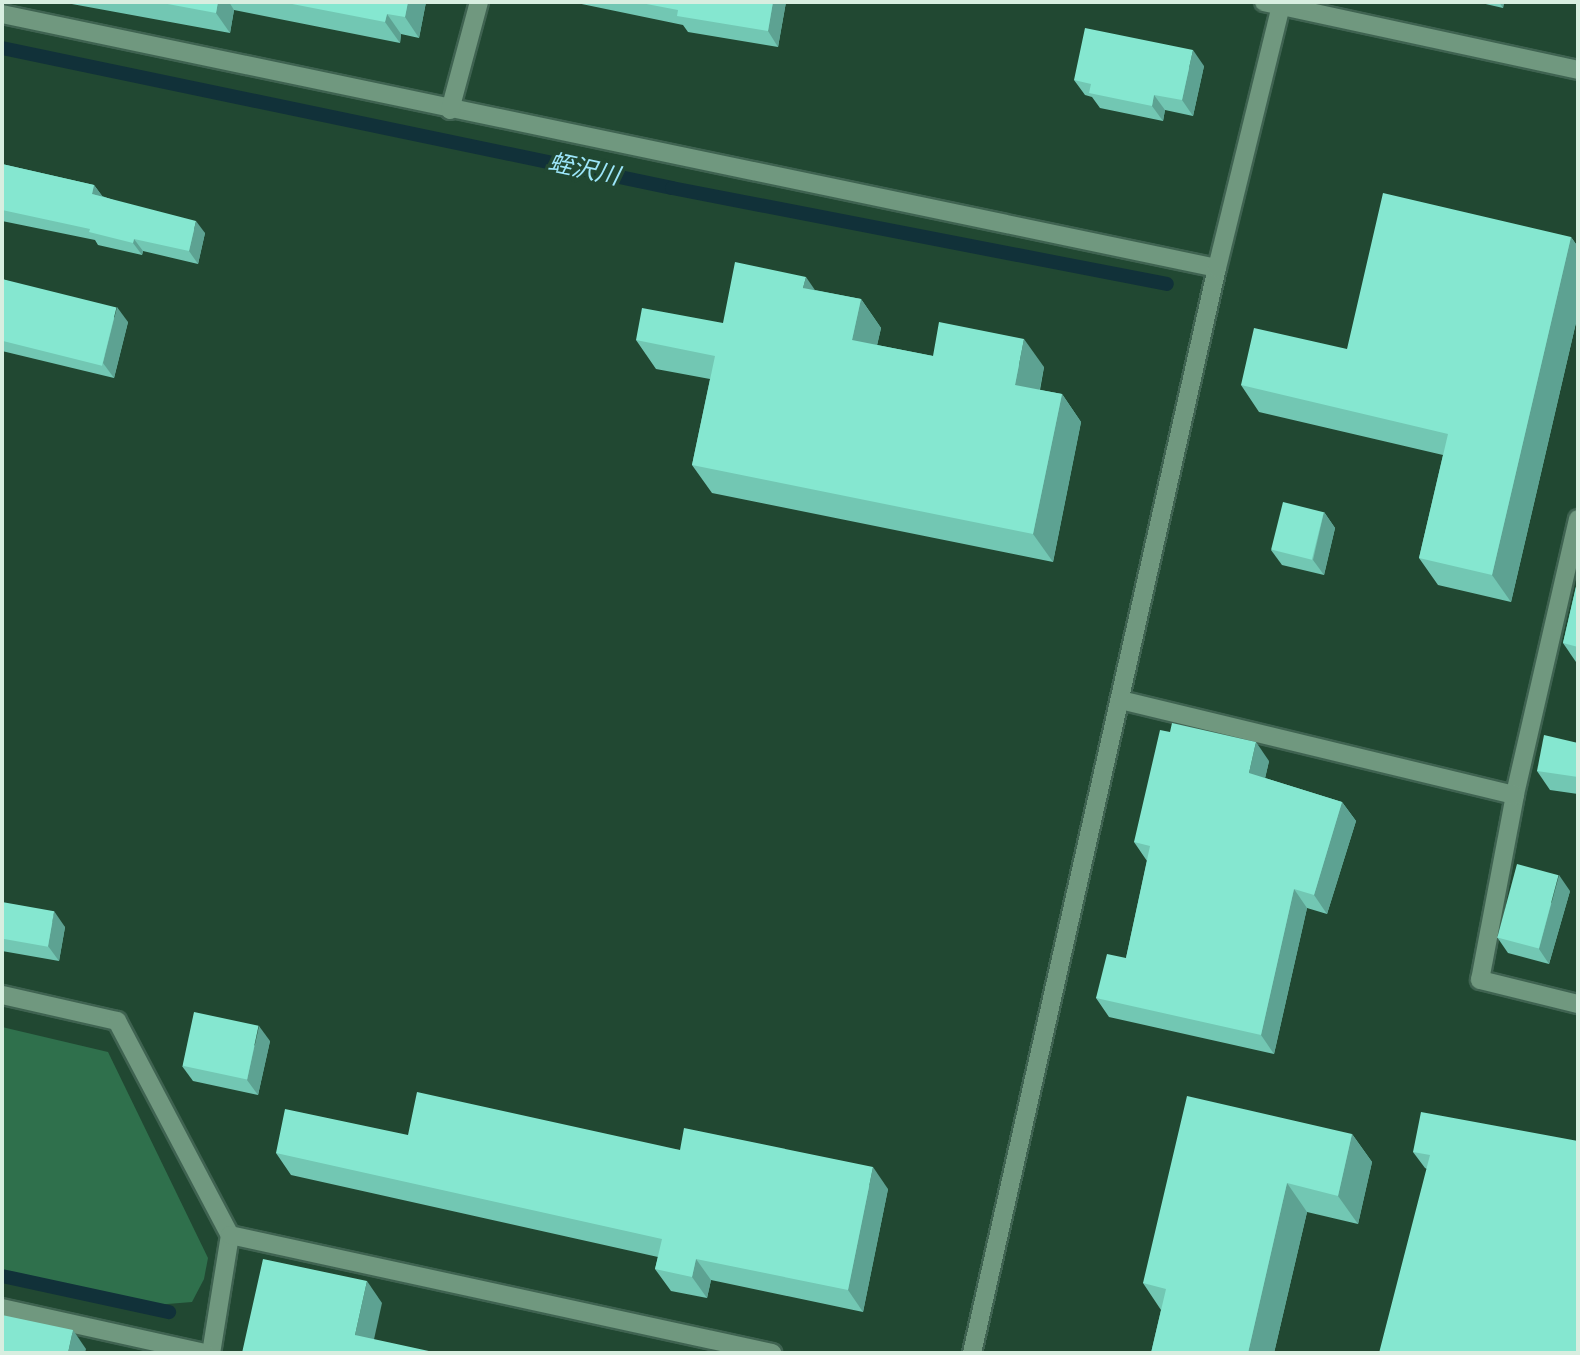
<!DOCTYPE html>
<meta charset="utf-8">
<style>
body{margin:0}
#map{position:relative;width:1580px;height:1355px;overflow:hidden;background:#214832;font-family:"DM Sans","Noto Sans JP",sans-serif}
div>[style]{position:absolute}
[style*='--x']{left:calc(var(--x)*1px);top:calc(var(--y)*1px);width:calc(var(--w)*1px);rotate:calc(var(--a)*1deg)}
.green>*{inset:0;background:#2f704c}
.stream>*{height:14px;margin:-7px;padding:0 7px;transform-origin:7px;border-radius:7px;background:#113139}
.roads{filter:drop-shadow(2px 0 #3f6351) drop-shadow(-2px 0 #3f6351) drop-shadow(0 2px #3f6351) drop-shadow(0 -2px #3f6351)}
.minor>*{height:18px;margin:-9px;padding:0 9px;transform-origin:9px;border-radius:9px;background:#70987f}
.tertiary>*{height:18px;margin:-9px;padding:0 9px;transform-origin:9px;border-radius:9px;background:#70987f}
.wall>*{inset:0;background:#72c7b3}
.shaded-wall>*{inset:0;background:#5da292}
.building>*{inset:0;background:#85e7d0;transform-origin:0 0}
span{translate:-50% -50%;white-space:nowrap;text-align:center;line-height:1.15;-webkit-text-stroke:7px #214832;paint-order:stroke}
.water-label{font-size:24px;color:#9de6fa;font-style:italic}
.frame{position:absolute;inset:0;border:4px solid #d8eee0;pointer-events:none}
</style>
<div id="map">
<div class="green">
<i style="clip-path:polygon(2px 1027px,108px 1052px,208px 1258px,204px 1279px,192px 1302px,155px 1305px,2px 1270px)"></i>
</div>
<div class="stream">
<i style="--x:2;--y:48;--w:684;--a:11.8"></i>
<i style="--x:672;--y:188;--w:504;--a:10.98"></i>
<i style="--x:2;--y:1276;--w:171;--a:12.2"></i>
</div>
<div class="roads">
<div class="minor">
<i style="--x:2;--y:14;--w:1241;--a:11.81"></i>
<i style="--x:1578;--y:519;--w:283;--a:102.9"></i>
<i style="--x:1515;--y:795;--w:188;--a:100.7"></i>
<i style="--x:1480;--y:980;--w:101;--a:13.8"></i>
<i style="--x:1121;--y:700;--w:405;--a:13.6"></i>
<i style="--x:2;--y:995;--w:118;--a:12.7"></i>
<i style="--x:117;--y:1021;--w:242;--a:62.2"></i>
<i style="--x:230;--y:1235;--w:120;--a:99.1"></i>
<i style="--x:230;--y:1235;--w:555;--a:12.28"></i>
<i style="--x:2;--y:1308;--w:208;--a:12.5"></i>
</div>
<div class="tertiary">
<i style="--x:1264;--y:2;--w:321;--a:12.2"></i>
<i style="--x:450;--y:110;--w:112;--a:-75"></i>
<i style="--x:972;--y:1353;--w:1112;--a:-77.28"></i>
<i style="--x:1217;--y:268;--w:274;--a:-76.3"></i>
</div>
</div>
<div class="wall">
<i style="clip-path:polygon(61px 2px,426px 2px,419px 38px,401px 34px,400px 43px,234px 10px,230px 33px)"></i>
<i style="clip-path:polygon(572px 2px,786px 2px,778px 47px,688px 32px,683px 25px)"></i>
<i style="clip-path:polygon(1477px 2px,1504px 2px,1503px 8px)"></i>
<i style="clip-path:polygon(1204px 66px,1193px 116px,1165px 110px,1163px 121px,1100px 108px,1092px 97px,1085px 95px,1074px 80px)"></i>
<i style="clip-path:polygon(2px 164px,94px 185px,102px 196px,205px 233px,198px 264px,143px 251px,142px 255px,98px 245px,95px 240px,2px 221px)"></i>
<i style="clip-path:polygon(1571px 237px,1578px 247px,1578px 314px,1511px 602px,1438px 585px,1419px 558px,1443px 455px,1259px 412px,1241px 385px,1347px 349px)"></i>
<i style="clip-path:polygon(2px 279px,128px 322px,114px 378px,2px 351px)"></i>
<i style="clip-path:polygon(815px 290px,861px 299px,881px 328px,877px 345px,933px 356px,1044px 367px,1040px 390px,1062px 394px,1081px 422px,1053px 562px,712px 493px,692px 465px,710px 379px,656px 369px,636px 340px,723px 323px)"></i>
<i style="clip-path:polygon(1324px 512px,1335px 528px,1324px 575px,1282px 565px,1271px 550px)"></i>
<i style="clip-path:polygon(1578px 578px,1578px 663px,1576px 662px,1563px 643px)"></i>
<i style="clip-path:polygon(1578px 743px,1578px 794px,1550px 790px,1537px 771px)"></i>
<i style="clip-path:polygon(1269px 761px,1265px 778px,1342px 802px,1356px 821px,1327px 914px,1307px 908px,1274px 1054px,1109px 1017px,1096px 998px,1126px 958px,1147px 861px,1134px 842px)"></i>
<i style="clip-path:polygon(1570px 891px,1549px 964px,1508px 953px,1497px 937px)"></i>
<i style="clip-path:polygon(2px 902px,65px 927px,59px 961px,2px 951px)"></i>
<i style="clip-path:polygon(270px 1041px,258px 1095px,193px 1081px,182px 1066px)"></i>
<i style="clip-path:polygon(1352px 1134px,1372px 1162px,1358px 1224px,1307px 1212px,1274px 1353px,1151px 1353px,1161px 1310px,1143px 1283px)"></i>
<i style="clip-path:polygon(408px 1135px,680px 1150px,888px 1189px,863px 1312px,711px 1280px,707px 1298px,671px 1291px,655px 1269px,658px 1257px,291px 1175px,276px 1153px)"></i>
<i style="clip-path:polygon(1578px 1141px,1427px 1169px,1425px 1168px,1413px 1152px)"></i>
</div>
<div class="shaded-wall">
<i style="clip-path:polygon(218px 2px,229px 2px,234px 10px,230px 33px,216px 13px)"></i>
<i style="clip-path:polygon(408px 2px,426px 2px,419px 38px,405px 17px)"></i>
<i style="clip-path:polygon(773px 2px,786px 2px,778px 47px,768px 31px)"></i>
<i style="clip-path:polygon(1499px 2px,1504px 2px,1503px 8px)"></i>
<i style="clip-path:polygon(387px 14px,401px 34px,400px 43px,385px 22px)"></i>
<i style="clip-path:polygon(1193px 50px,1204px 66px,1193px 116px,1182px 100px)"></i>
<i style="clip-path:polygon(1154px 95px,1165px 110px,1163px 121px,1152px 106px)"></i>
<i style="clip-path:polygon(94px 185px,103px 197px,92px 194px)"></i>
<i style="clip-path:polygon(196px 221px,205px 233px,198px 264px,189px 251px)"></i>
<i style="clip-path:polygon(1571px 237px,1578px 247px,1578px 314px,1511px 602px,1492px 575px)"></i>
<i style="clip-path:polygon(134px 239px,143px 251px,142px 255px,133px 243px)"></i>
<i style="clip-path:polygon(806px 277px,826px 306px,803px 288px)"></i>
<i style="clip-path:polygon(861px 299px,881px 328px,872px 368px,852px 340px)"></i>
<i style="clip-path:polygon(117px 307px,128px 322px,114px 378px,103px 363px)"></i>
<i style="clip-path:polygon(1024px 339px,1044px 367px,1035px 413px,1015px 385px)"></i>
<i style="clip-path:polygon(1062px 394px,1081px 422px,1053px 562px,1033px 534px)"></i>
<i style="clip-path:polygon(1324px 512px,1335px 528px,1324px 575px,1313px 560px)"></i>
<i style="clip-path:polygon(1256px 742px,1269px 761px,1262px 792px,1249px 773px)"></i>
<i style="clip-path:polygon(1342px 802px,1356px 821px,1327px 914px,1314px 895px)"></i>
<i style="clip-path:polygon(1559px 875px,1570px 891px,1549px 964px,1539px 949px)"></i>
<i style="clip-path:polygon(1294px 889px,1307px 908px,1274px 1054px,1261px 1035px)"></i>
<i style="clip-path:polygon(54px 911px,65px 927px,59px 961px,48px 946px)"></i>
<i style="clip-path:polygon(259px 1026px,270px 1041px,258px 1095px,247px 1080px)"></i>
<i style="clip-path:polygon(1352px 1134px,1372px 1162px,1358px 1224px,1338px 1196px)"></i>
<i style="clip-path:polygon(873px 1167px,888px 1189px,863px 1312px,848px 1290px)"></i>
<i style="clip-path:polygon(1287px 1183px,1307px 1212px,1274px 1353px,1248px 1353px)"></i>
<i style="clip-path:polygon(696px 1259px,711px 1280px,707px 1298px,692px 1277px)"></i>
<i style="clip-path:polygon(367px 1281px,382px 1303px,371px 1353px,355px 1335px)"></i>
<i style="clip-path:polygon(73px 1330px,86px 1349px,85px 1353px,68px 1353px)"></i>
</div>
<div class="building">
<i style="clip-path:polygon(157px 2px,218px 2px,216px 13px)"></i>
<i style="clip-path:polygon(282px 2px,408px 2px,405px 17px,387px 14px,385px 22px)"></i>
<i style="clip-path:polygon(636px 2px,773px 2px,768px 31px,677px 16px,678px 10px)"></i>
<i style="clip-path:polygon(1085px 28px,1193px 50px,1182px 100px,1154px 95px,1152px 106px,1089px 93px,1091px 84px,1074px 80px)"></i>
<i style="clip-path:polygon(2px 164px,94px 185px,92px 194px,196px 221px,189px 251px,134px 239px,133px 243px,89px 232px,90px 229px,2px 210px)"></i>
<i style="clip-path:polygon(1383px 193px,1571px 237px,1492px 575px,1419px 558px,1448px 434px,1241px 385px,1254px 328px,1347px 349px)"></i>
<i style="clip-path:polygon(735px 262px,806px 277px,803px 288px,861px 299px,852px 340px,933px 356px,939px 322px,1024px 339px,1015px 385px,1062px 394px,1033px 534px,692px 465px,715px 356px,636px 340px,642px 308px,723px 323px)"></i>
<i style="left:2px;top:279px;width:118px;height:60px;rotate:14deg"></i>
<i style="left:1283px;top:502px;width:42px;height:49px;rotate:14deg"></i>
<i style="clip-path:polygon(1578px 578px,1578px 647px,1563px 643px)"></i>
<i style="clip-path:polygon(1172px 723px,1256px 742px,1249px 773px,1342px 802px,1314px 895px,1294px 889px,1261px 1035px,1096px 998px,1107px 954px,1126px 958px,1150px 846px,1134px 842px,1160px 730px,1170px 732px)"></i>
<i style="clip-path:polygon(1544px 735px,1578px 743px,1578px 777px,1537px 771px)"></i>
<i style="left:1517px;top:864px;width:43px;height:76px;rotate:15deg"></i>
<i style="left:2px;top:902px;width:53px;height:36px;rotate:10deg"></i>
<i style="left:194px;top:1012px;width:66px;height:55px;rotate:12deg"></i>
<i style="clip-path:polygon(417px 1092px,680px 1150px,684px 1128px,873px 1167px,848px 1290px,696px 1259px,692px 1277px,655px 1269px,662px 1239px,276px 1153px,285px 1109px,408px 1135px)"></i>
<i style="clip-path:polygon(1187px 1096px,1352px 1134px,1338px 1196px,1287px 1183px,1248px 1353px,1151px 1353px,1166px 1289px,1143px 1283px)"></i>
<i style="clip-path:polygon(1421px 1112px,1578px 1141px,1578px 1353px,1379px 1353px,1430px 1155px,1413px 1152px)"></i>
<i style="clip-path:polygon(263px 1259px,367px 1281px,355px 1335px,438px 1353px,242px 1353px)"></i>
<i style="clip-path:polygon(2px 1315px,73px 1330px,68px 1353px,2px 1353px)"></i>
</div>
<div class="water-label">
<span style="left:584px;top:169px;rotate:12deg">蛭沢川</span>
</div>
<div class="frame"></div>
</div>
